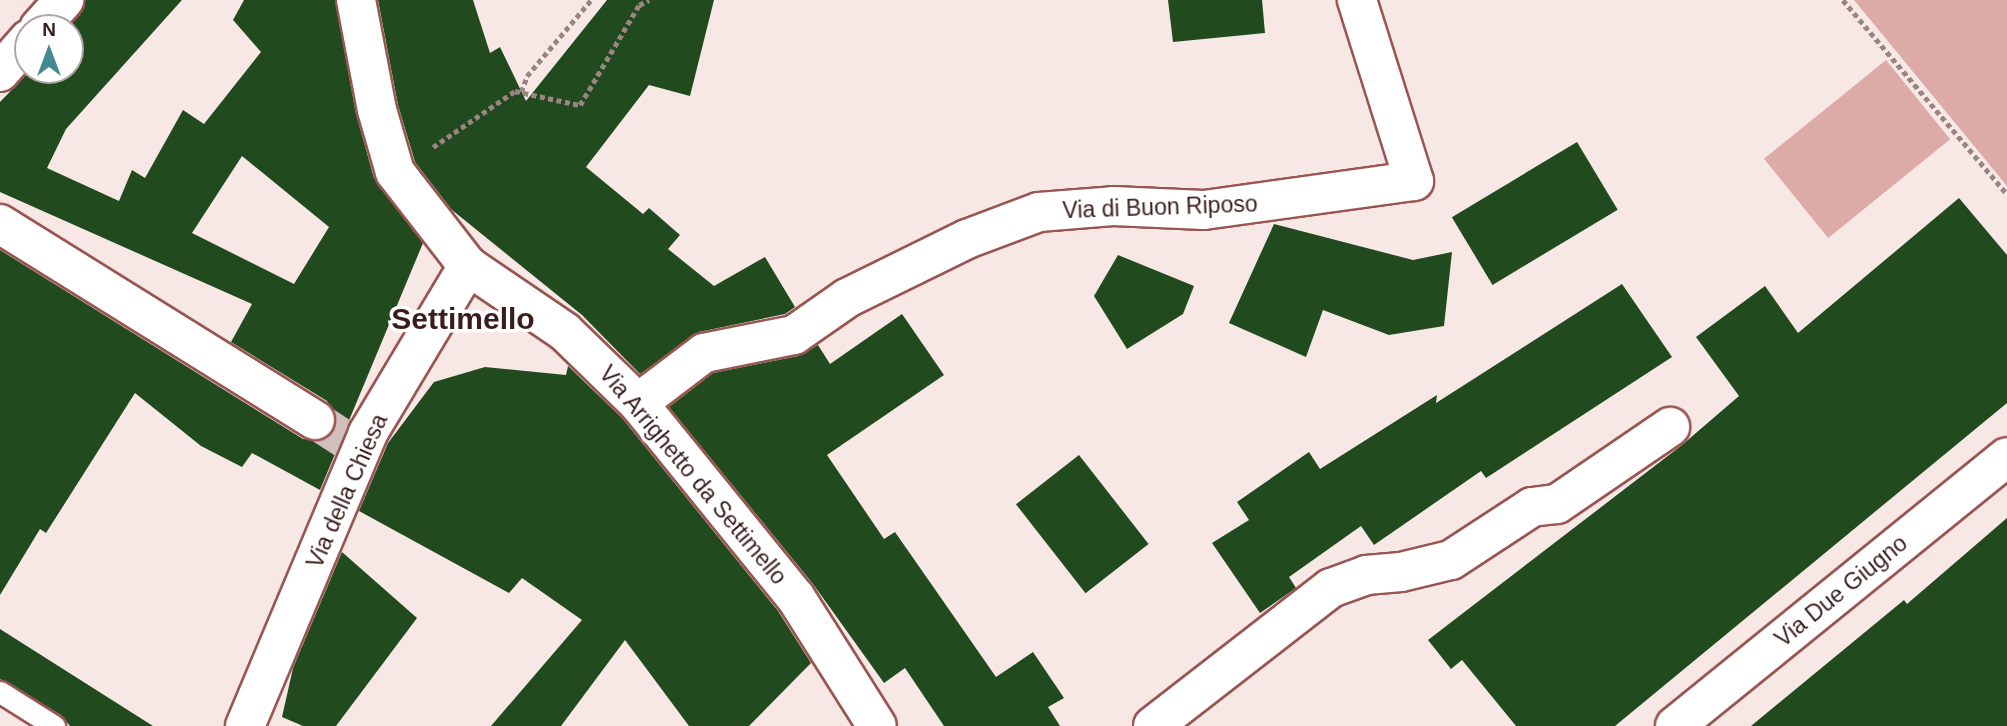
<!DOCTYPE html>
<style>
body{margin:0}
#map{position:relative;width:2007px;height:726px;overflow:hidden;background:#f7e7e5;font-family:Helvetica,sans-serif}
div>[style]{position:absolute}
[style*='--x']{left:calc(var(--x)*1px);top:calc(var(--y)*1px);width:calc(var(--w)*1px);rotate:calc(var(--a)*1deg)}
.green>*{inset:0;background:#dcaba8;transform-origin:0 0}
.building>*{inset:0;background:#214b1f;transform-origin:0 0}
.street-tunnel>*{height:38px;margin-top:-19px;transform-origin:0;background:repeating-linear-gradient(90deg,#d1bebd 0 38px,transparent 0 57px)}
.path>*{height:4.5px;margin-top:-2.25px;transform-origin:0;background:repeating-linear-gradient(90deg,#9b8583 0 5px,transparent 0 8.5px)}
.roads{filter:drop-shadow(2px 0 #995552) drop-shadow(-2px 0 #995552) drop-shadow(0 2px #995552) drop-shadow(0 -2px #995552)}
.lane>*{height:21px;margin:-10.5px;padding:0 10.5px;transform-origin:10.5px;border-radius:10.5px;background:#fff}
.street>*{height:38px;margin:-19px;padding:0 19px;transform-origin:19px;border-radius:19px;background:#fff}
span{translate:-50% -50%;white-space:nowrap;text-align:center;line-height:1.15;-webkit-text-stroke:7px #fff;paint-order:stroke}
.street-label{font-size:23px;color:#391c1b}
.district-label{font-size:30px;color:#391c1b;font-weight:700}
.north{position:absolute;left:14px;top:14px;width:70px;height:70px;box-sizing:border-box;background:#fff;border:2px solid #b0a4a4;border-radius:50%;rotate:0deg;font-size:19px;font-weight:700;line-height:28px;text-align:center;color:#391c1b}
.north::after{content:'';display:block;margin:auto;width:24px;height:32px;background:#448b91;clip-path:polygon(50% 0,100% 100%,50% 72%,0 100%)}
</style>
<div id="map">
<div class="green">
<i style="clip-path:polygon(1854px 0,2007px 0,2007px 186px)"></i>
<i style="left:1886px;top:60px;width:102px;height:157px;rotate:51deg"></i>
</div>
<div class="building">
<i style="clip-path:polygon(evenodd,85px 0,182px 0,66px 129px,47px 168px,119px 201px,132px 170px,145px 178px,183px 110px,204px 124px,261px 52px,233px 20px,244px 0,335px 0,356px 114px,374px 178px,423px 243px,320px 490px,252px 453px,242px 467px,201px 446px,135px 393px,46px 533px,40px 529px,0 595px,0 250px,303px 439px,325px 440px,337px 421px,327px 401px,231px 342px,252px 304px,0 192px,0 102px,31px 70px,70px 70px,68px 28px,85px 0,242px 156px,329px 227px,294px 284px,192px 233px,242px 156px)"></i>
<i style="clip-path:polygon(378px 0,473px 0,490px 53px,500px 47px,526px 101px,607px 0,714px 0,690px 96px,649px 85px,586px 167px,643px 214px,649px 208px,680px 235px,668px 249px,714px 286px,765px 257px,795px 307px,785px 314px,699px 332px,640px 374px,582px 315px,452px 210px,415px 162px,398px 105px)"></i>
<i style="clip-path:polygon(1168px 0,1262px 0,1265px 33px,1173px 42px)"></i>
<i style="left:1577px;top:142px;width:79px;height:146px;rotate:59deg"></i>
<i style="clip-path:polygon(1959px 198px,2007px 255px,2007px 403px,1615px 726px,1516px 726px,1462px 660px,1451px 669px,1428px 640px,1682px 445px,1739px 396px,1696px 337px,1765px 286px,1798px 333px)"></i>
<i style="clip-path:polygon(1274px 224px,1413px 260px,1452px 252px,1444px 326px,1389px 335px,1323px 310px,1306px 357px,1229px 323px)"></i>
<i style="clip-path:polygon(1118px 255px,1194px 286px,1183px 314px,1127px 349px,1094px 296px)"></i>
<i style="clip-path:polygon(1622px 284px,1672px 357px,1486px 478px,1481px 471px,1374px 545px,1361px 526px,1289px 577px,1296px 588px,1260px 613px,1212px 543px,1249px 520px,1237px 502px,1309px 452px,1320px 469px,1437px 395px,1436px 403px)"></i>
<i style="clip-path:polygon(902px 314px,944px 375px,827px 455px,884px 539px,895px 532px,996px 677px,1033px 652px,1064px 698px,1048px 707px,1060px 726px,944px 726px,905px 668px,884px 683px,813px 584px,669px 407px,713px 373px,798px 356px,818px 345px,830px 364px)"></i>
<i style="clip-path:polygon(568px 366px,622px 418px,778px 611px,811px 663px,749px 726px,689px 726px,625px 640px,561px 726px,491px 726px,582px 620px,522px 578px,509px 593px,359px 511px,388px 443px,434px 382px,485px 367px,566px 375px)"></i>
<i style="left:1079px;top:455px;width:113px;height:80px;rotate:52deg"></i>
<i style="clip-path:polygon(2007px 518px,2007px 726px,1751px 726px,1904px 600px,1907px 604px)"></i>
<i style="clip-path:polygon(342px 552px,417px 618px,336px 726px,303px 726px,282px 717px,293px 668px)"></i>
<i style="clip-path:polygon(0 629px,153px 726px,70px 726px,61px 715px,0 679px)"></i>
</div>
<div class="street-tunnel">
<i style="--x:315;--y:420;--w:37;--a:33"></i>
</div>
<div class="path">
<i style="--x:1843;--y:0;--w:254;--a:49.8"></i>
<i style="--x:521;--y:92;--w:17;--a:-69"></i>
<i style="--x:527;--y:76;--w:99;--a:-49.9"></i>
<i style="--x:433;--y:147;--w:99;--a:-34.3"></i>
<i style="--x:515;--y:91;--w:66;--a:12.2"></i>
<i style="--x:580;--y:105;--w:116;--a:-59.5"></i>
<i style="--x:639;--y:5;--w:11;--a:-27"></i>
</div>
<div class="roads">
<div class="lane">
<i style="--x:0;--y:692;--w:64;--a:32.2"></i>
</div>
<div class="street">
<i style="--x:356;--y:0;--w:112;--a:79.2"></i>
<i style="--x:377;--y:110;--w:65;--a:73.8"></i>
<i style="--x:395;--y:172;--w:119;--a:52.2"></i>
<i style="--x:468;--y:266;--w:117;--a:34.2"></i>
<i style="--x:565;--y:332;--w:102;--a:44.2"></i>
<i style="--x:638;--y:403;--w:251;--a:51"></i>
<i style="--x:796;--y:598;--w:151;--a:57.7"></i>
<i style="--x:39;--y:28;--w:38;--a:-48"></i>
<i style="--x:0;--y:72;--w:43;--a:-48.8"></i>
<i style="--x:0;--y:224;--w:371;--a:31.9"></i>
<i style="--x:638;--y:403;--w:83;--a:-37.1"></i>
<i style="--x:704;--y:353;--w:92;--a:-11.3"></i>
<i style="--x:794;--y:335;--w:65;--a:-34.9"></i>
<i style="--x:847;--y:298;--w:134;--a:-26.2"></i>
<i style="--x:967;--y:239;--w:77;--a:-20.6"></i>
<i style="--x:1039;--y:212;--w:74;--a:-4.6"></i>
<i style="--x:1113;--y:206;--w:91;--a:2.5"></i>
<i style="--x:1204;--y:210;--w:212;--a:-7.9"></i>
<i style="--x:1414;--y:181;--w:190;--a:-107.5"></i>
<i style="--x:245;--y:726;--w:318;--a:-67.2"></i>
<i style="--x:368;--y:433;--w:195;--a:-59.1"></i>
<i style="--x:1153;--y:726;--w:225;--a:-37.8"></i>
<i style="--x:1331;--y:588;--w:37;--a:-20"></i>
<i style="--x:1366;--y:575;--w:35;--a:-5"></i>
<i style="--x:1401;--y:572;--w:51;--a:-13.5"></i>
<i style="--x:1451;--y:560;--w:97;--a:-33.2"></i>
<i style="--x:1532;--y:507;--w:25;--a:-7"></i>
<i style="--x:1557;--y:504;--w:137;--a:-34.3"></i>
<i style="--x:1675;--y:726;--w:427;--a:-39"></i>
</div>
</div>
<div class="street-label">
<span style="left:1160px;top:207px;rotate:-2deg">Via di Buon Riposo</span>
<span style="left:693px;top:475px;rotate:50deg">Via Arrighetto da Settimello</span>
<span style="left:347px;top:491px;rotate:-66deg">Via della Chiesa</span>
<span style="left:1841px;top:591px;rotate:-39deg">Via Due Giugno</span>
</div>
<div class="district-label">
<span style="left:463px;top:319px">Settimello</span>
</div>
<div class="north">N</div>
</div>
